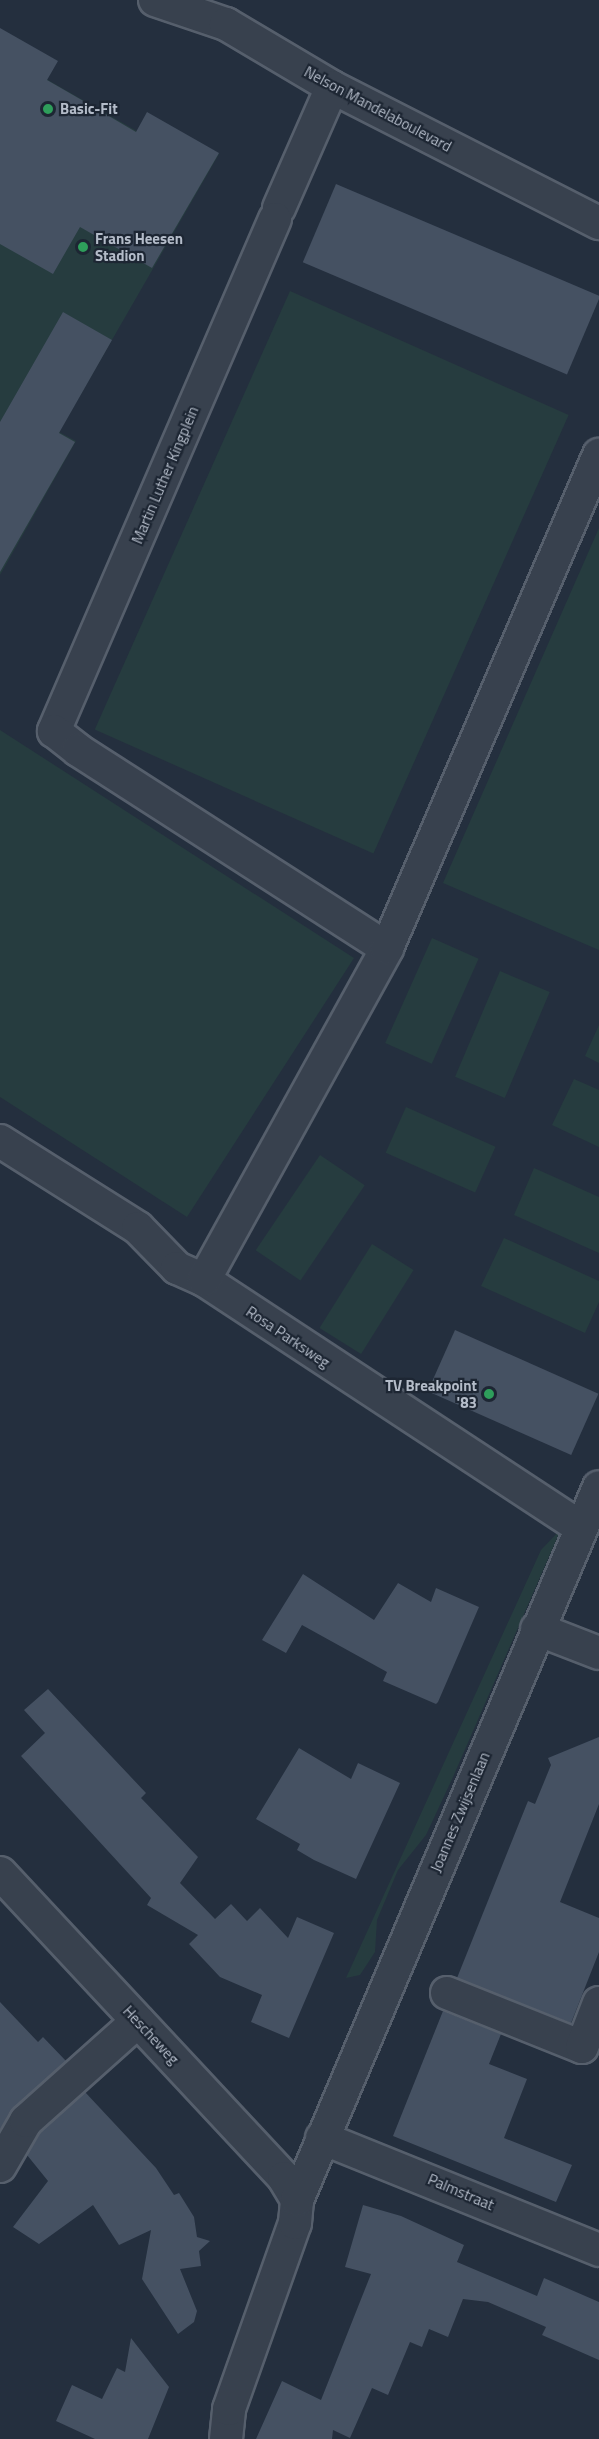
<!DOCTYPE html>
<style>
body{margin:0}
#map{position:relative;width:599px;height:2439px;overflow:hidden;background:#242f3e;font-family:"Titillium Web",sans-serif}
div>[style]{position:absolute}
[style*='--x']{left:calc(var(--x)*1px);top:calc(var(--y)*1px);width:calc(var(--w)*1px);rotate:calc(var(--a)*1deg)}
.green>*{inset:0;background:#263c3f;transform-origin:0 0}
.building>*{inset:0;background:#455162;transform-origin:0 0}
.roads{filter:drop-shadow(2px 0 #565f6c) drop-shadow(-2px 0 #565f6c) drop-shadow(0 2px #565f6c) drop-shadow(0 -2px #565f6c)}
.minor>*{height:32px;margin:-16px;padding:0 16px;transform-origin:16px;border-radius:16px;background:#38414e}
.dots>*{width:16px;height:16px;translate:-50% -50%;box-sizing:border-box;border:3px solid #1d2633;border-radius:50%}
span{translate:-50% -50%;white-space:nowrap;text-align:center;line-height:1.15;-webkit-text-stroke:4.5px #1d2633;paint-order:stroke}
.poi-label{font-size:15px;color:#b4bcc9;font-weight:700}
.left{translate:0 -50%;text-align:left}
.right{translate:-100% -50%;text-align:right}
.street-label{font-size:15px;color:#b4bcc9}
</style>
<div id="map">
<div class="green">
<i style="clip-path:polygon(0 29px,48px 80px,168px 149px,179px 131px,219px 154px,59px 432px,76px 441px,0 575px)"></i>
<i style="left:290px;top:291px;width:305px;height:480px;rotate:24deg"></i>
<i style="clip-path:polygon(599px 528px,599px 950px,443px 883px)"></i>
<i style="clip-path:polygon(0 730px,354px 958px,187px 1217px,0 1097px)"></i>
<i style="left:432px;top:938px;width:51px;height:115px;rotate:24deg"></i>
<i style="left:500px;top:971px;width:54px;height:115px;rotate:23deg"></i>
<i style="clip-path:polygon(599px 1025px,599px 1063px,585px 1056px)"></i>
<i style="clip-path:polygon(574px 1079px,599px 1090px,599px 1147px,552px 1125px)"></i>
<i style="left:406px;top:1107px;width:98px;height:50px;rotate:24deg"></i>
<i style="left:320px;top:1155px;width:54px;height:115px;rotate:34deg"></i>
<i style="clip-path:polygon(534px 1168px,599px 1197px,599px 1253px,514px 1215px)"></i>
<i style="clip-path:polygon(504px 1238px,599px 1281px,599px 1302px,585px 1333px,481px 1286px)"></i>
<i style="left:372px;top:1244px;width:49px;height:99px;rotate:32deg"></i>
<i style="clip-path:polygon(561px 1529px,453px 1777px,426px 1835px,398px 1870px,377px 1920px,375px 1952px,360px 1975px,346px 1978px,541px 1550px)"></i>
</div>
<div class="building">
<i style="clip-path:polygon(0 28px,58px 61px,47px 80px,80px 99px,136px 132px,147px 112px,219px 153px,152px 268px,80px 227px,53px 274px,0 244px)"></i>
<i style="left:336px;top:184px;width:287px;height:85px;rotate:23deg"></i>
<i style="clip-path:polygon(63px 312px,112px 340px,59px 433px,75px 442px,0 572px,0 422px)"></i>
<i style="left:455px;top:1330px;width:157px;height:67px;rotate:24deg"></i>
<i style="clip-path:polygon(303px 1574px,374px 1620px,398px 1583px,431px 1602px,436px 1588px,479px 1607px,438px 1702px,436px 1704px,383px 1681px,387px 1672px,302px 1625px,286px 1653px,262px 1640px)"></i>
<i style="clip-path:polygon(48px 1689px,146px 1793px,141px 1798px,198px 1857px,180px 1883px,215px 1919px,231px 1904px,247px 1921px,260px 1908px,288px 1938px,297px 1917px,334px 1933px,289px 2038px,251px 2022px,262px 1995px,220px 1977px,189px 1944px,198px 1935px,147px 1905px,151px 1898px,21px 1756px,45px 1733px,24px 1710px)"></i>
<i style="clip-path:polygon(599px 1737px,599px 1804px,560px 1902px,599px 1918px,599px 1952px,571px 2023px,457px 1978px,528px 1801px,535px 1804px,551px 1765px,548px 1758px)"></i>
<i style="clip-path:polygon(299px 1748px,351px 1779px,358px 1763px,400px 1783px,356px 1879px,314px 1860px,297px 1850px,300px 1844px,256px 1819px)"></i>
<i style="clip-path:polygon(0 2002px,38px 2042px,43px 2037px,66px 2061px,14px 2108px,0 2129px)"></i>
<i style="clip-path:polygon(443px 2011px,501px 2034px,489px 2064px,527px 2079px,504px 2138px,572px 2165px,556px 2202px,393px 2136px)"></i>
<i style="clip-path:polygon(85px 2092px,156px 2168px,174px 2195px,179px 2193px,194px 2217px,197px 2237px,210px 2241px,199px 2251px,201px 2266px,180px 2269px,197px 2311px,194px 2322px,178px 2334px,142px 2279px,151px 2230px,119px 2245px,93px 2205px,39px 2244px,13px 2227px,48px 2181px,27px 2155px,40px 2133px)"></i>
<i style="clip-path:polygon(363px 2205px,401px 2216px,464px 2245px,457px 2262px,537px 2296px,544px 2278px,599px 2302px,599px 2360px,542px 2335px,546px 2327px,488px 2302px,463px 2299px,448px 2337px,429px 2329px,422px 2347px,410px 2342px,388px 2395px,372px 2388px,350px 2438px,333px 2430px,332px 2439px,256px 2439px,282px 2381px,321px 2400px,371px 2274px,345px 2267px)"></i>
<i style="clip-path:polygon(131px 2338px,169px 2387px,148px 2439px,95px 2439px,56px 2421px,72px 2385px,102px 2399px,117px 2368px,125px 2372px)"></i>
</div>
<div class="roads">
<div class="minor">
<i style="--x:155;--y:0;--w:75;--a:18.7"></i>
<i style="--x:226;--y:24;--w:123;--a:30.7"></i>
<i style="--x:332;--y:87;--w:300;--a:27"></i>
<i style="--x:279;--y:208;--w:132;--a:-66.3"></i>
<i style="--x:275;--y:219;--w:558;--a:113.35"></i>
<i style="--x:54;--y:731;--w:31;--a:38"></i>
<i style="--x:78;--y:750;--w:367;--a:32.7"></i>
<i style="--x:0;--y:1141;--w:163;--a:32.2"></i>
<i style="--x:138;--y:1228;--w:56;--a:45.7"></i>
<i style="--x:177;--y:1268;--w:30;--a:24"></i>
<i style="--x:204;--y:1280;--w:451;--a:33.3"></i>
<i style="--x:204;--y:1280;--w:379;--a:-61.1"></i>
<i style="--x:387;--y:948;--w:537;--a:-66.73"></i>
<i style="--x:537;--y:1629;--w:66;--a:21.2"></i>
<i style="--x:0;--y:1873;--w:417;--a:47"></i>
<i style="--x:284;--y:2178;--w:26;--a:59"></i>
<i style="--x:447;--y:1993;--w:145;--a:21.8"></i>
<i style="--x:582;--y:2047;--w:47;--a:-68.9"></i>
<i style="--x:322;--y:2138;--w:299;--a:22"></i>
<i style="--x:0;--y:2166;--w:52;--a:-60"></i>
<i style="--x:26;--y:2121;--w:150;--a:-41.8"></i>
<i style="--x:226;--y:2439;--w:30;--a:-84"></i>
<i style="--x:229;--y:2409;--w:197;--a:-70.5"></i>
<i style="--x:295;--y:2223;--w:23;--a:-85"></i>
<i style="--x:297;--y:2200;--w:774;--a:-67.04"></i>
</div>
</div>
<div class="dots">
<i style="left:48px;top:109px;background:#2e9e5b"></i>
<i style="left:83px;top:247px;background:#2e9e5b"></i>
<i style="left:489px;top:1394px;background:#2e9e5b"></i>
</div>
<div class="poi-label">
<span class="left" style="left:60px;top:109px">Basic-Fit</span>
<span class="left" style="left:95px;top:247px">Frans Heesen<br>Stadion</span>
<span class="right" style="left:477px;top:1394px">TV Breakpoint<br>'83</span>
</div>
<div class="street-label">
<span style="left:378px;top:109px;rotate:28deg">Nelson Mandelaboulevard</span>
<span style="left:165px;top:475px;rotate:-67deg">Martin Luther Kingplein</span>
<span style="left:288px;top:1337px;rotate:34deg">Rosa Parksweg</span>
<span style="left:460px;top:1812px;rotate:-67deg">Joannes Zwijsenlaan</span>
<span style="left:151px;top:2035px;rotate:47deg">Hescheweg</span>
<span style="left:461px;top:2192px;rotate:23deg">Palmstraat</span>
</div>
</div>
